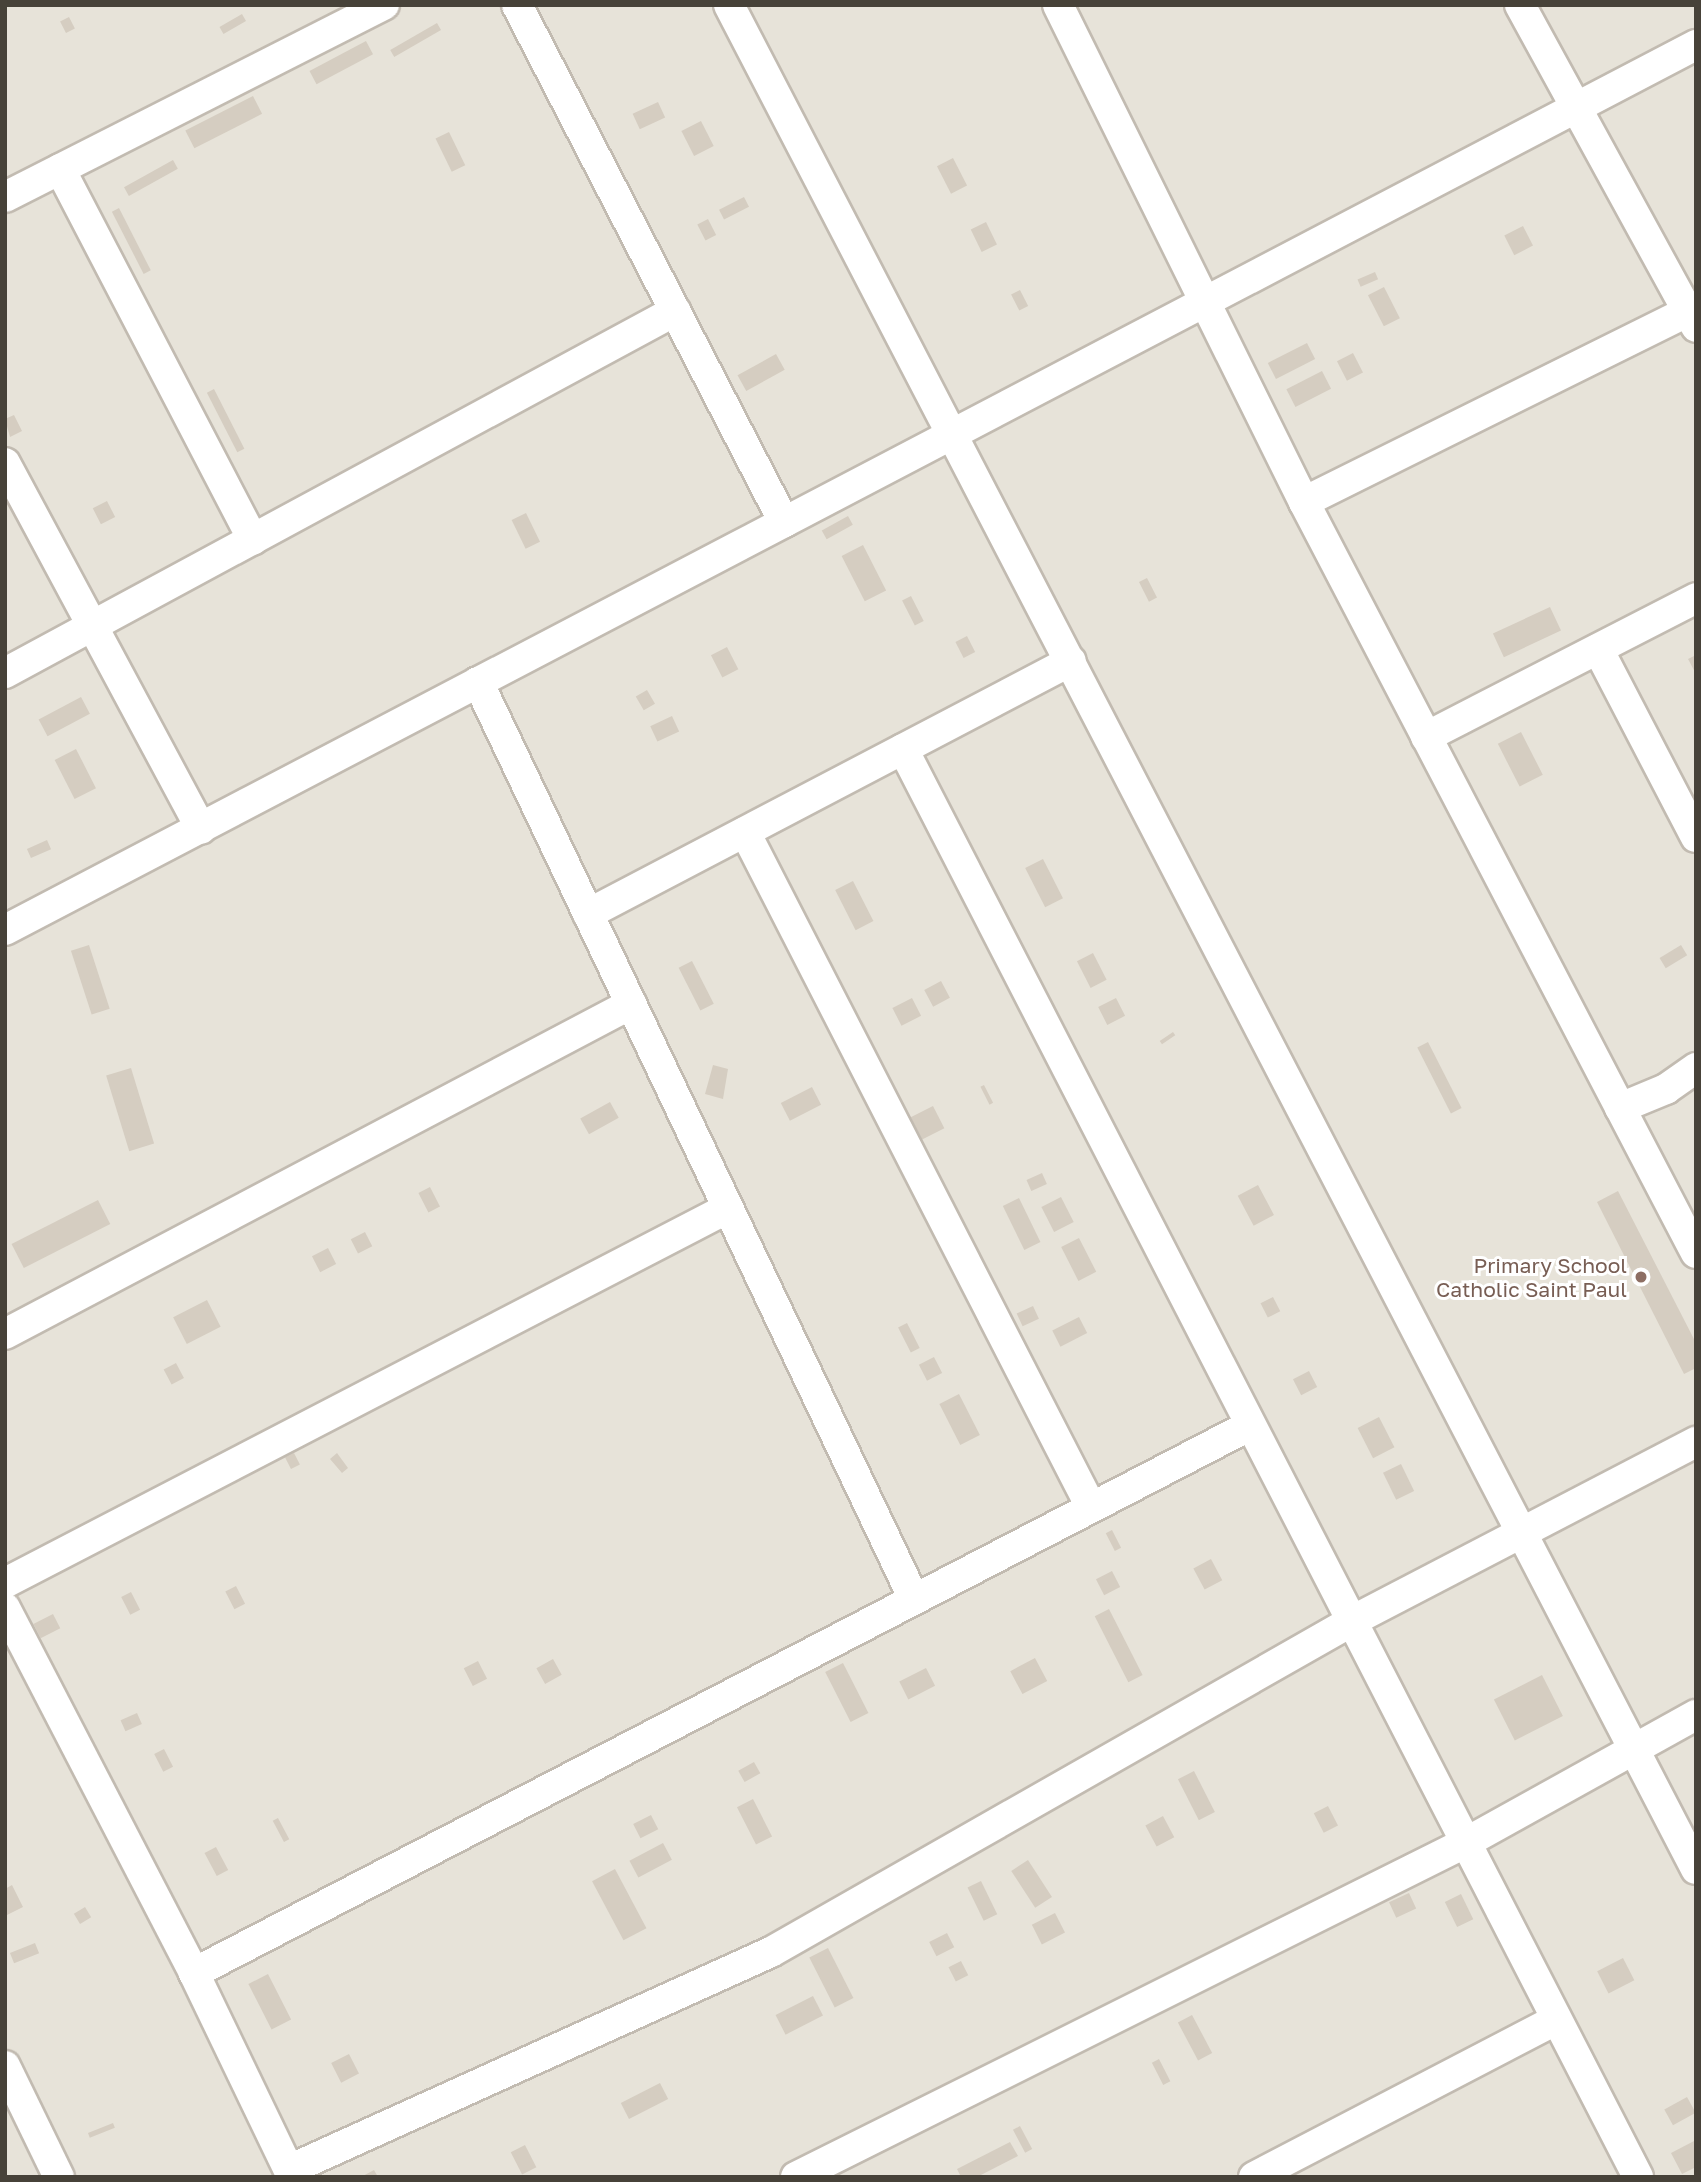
<!DOCTYPE html>
<style>
body{margin:0}
#map{position:relative;width:1701px;height:2182px;overflow:hidden;background:#f4f1ea;font-family:"Golos Text",sans-serif}
div>[style]{position:absolute}
[style*='--x']{left:calc(var(--x)*1px);top:calc(var(--y)*1px);width:calc(var(--w)*1px);rotate:calc(var(--a)*1deg)}
.residential>*{inset:0;background:#e7e3d9;transform-origin:0 0}
.building>*{inset:0;background:#d5cdc1;transform-origin:0 0}
.roads{filter:drop-shadow(2px 0 #c2bbb1) drop-shadow(-2px 0 #c2bbb1) drop-shadow(0 2px #c2bbb1) drop-shadow(0 -2px #c2bbb1)}
.minor>*{height:30px;margin:-15px;padding:0 15px;transform-origin:15px;border-radius:15px;background:#fff}
.dots>*{width:19px;height:19px;translate:-50% -50%;box-sizing:border-box;border:4px solid #fff;border-radius:50%}
span{translate:-50% -50%;white-space:nowrap;text-align:center;line-height:1.15;-webkit-text-stroke:6px #fff;paint-order:stroke}
.education-label{font-size:21px;color:#785e54}
.right{translate:-100% -50%;text-align:right}
.frame{position:absolute;inset:0;border:7px solid #474239;pointer-events:none}
</style>
<div id="map">
<div class="residential">
<i style="left:5px;top:5px;width:1691px;height:2172px"></i>
</div>
<div class="building">
<i style="left:242px;top:14px;width:8px;height:26px;rotate:60deg"></i>
<i style="left:69px;top:17px;width:13px;height:10px;rotate:63deg"></i>
<i style="left:437px;top:23px;width:8px;height:54px;rotate:60deg"></i>
<i style="left:366px;top:41px;width:15px;height:64px;rotate:62deg"></i>
<i style="left:253px;top:96px;width:20px;height:76px;rotate:63deg"></i>
<i style="left:658px;top:102px;width:17px;height:28px;rotate:65deg"></i>
<i style="left:701px;top:121px;width:28px;height:22px;rotate:63deg"></i>
<i style="left:449px;top:132px;width:37px;height:15px;rotate:64deg"></i>
<i style="left:953px;top:158px;width:31px;height:18px;rotate:63deg"></i>
<i style="left:173px;top:160px;width:10px;height:56px;rotate:61deg"></i>
<i style="left:744px;top:197px;width:11px;height:28px;rotate:63deg"></i>
<i style="left:119px;top:208px;width:70px;height:8px;rotate:63deg"></i>
<i style="left:708px;top:219px;width:18px;height:12px;rotate:63deg"></i>
<i style="left:986px;top:222px;width:25px;height:17px;rotate:64deg"></i>
<i style="left:1523px;top:226px;width:22px;height:21px;rotate:63deg"></i>
<i style="left:1375px;top:272px;width:8px;height:19px;rotate:67deg"></i>
<i style="left:1384px;top:287px;width:35px;height:18px;rotate:63deg"></i>
<i style="left:1020px;top:290px;width:18px;height:10px;rotate:63deg"></i>
<i style="left:1307px;top:343px;width:18px;height:44px;rotate:63deg"></i>
<i style="left:1353px;top:353px;width:22px;height:18px;rotate:63deg"></i>
<i style="left:776px;top:354px;width:18px;height:44px;rotate:61deg"></i>
<i style="left:1322px;top:371px;width:20px;height:40px;rotate:63deg"></i>
<i style="left:214px;top:389px;width:67px;height:8px;rotate:63deg"></i>
<i style="clip-path:polygon(14px 415px,22px 431px,10px 437px,5px 419px)"></i>
<i style="left:107px;top:501px;width:18px;height:16px;rotate:63deg"></i>
<i style="left:526px;top:513px;width:32px;height:16px;rotate:64deg"></i>
<i style="left:848px;top:516px;width:10px;height:30px;rotate:61deg"></i>
<i style="left:863px;top:545px;width:51px;height:24px;rotate:63deg"></i>
<i style="left:1147px;top:578px;width:22px;height:9px;rotate:63deg"></i>
<i style="left:911px;top:596px;width:28px;height:10px;rotate:63deg"></i>
<i style="left:1550px;top:607px;width:26px;height:63px;rotate:65deg"></i>
<i style="left:967px;top:636px;width:18px;height:13px;rotate:63deg"></i>
<i style="left:727px;top:647px;width:25px;height:18px;rotate:63deg"></i>
<i style="clip-path:polygon(1696px 655px,1696px 674px,1688px 659px)"></i>
<i style="left:647px;top:690px;width:16px;height:13px;rotate:60deg"></i>
<i style="left:81px;top:697px;width:19px;height:48px;rotate:62deg"></i>
<i style="left:672px;top:716px;width:17px;height:24px;rotate:65deg"></i>
<i style="left:1521px;top:732px;width:48px;height:26px;rotate:63deg"></i>
<i style="left:76px;top:749px;width:44px;height:24px;rotate:63deg"></i>
<i style="left:47px;top:840px;width:10px;height:22px;rotate:66deg"></i>
<i style="left:1043px;top:859px;width:44px;height:20px;rotate:63deg"></i>
<i style="left:853px;top:881px;width:45px;height:20px;rotate:63deg"></i>
<i style="left:89px;top:945px;width:67px;height:19px;rotate:72deg"></i>
<i style="left:1681px;top:945px;width:12px;height:25px;rotate:59deg"></i>
<i style="left:1093px;top:953px;width:30px;height:18px;rotate:63deg"></i>
<i style="left:692px;top:961px;width:48px;height:15px;rotate:63deg"></i>
<i style="left:941px;top:981px;width:19px;height:19px;rotate:62deg"></i>
<i style="left:912px;top:998px;width:20px;height:22px;rotate:63deg"></i>
<i style="left:1116px;top:998px;width:20px;height:20px;rotate:63deg"></i>
<i style="left:1173px;top:1032px;width:4px;height:16px;rotate:56deg"></i>
<i style="left:1428px;top:1042px;width:74px;height:12px;rotate:63deg"></i>
<i style="clip-path:polygon(713px 1065px,728px 1069px,723px 1099px,705px 1094px)"></i>
<i style="left:131px;top:1068px;width:79px;height:26px;rotate:73deg"></i>
<i style="left:984px;top:1085px;width:20px;height:4px;rotate:63deg"></i>
<i style="left:812px;top:1087px;width:20px;height:35px;rotate:63deg"></i>
<i style="left:610px;top:1102px;width:18px;height:34px;rotate:61deg"></i>
<i style="left:933px;top:1106px;width:25px;height:25px;rotate:63deg"></i>
<i style="left:1042px;top:1173px;width:12px;height:17px;rotate:66deg"></i>
<i style="left:1258px;top:1185px;width:34px;height:23px;rotate:62deg"></i>
<i style="left:430px;top:1187px;width:22px;height:13px;rotate:63deg"></i>
<i style="clip-path:polygon(1618px 1191px,1696px 1343px,1696px 1368px,1684px 1374px,1597px 1202px)"></i>
<i style="left:1061px;top:1197px;width:28px;height:22px;rotate:63deg"></i>
<i style="left:1019px;top:1198px;width:49px;height:18px;rotate:64deg"></i>
<i style="left:98px;top:1200px;width:27px;height:97px;rotate:63deg"></i>
<i style="left:365px;top:1232px;width:16px;height:16px;rotate:63deg"></i>
<i style="left:1079px;top:1238px;width:38px;height:20px;rotate:63deg"></i>
<i style="left:328px;top:1248px;width:18px;height:18px;rotate:63deg"></i>
<i style="left:1273px;top:1297px;width:16px;height:14px;rotate:63deg"></i>
<i style="left:207px;top:1300px;width:30px;height:38px;rotate:63deg"></i>
<i style="left:1033px;top:1306px;width:14px;height:18px;rotate:65deg"></i>
<i style="left:1079px;top:1317px;width:18px;height:30px;rotate:63deg"></i>
<i style="left:907px;top:1323px;width:28px;height:10px;rotate:63deg"></i>
<i style="left:934px;top:1357px;width:18px;height:17px;rotate:63deg"></i>
<i style="left:176px;top:1363px;width:17px;height:14px;rotate:62deg"></i>
<i style="left:1309px;top:1371px;width:18px;height:18px;rotate:63deg"></i>
<i style="left:959px;top:1394px;width:46px;height:22px;rotate:63deg"></i>
<i style="left:1379px;top:1417px;width:34px;height:24px;rotate:63deg"></i>
<i style="left:294px;top:1453px;width:13px;height:10px;rotate:63deg"></i>
<i style="clip-path:polygon(337px 1453px,348px 1468px,342px 1473px,330px 1459px)"></i>
<i style="left:1401px;top:1464px;width:30px;height:20px;rotate:64deg"></i>
<i style="left:1112px;top:1530px;width:20px;height:7px;rotate:63deg"></i>
<i style="left:1211px;top:1559px;width:24px;height:20px;rotate:62deg"></i>
<i style="left:1112px;top:1571px;width:18px;height:18px;rotate:63deg"></i>
<i style="left:236px;top:1586px;width:20px;height:12px;rotate:63deg"></i>
<i style="left:131px;top:1592px;width:20px;height:11px;rotate:63deg"></i>
<i style="left:1109px;top:1609px;width:74px;height:16px;rotate:63deg"></i>
<i style="left:53px;top:1614px;width:16px;height:22px;rotate:63deg"></i>
<i style="left:1035px;top:1658px;width:26px;height:28px;rotate:62deg"></i>
<i style="left:553px;top:1659px;width:18px;height:19px;rotate:61deg"></i>
<i style="left:478px;top:1661px;width:20px;height:16px;rotate:63deg"></i>
<i style="left:843px;top:1663px;width:56px;height:20px;rotate:63deg"></i>
<i style="left:926px;top:1668px;width:20px;height:30px;rotate:63deg"></i>
<i style="left:1542px;top:1675px;width:46px;height:54px;rotate:63deg"></i>
<i style="left:137px;top:1713px;width:12px;height:18px;rotate:66deg"></i>
<i style="left:164px;top:1749px;width:20px;height:11px;rotate:63deg"></i>
<i style="left:754px;top:1762px;width:13px;height:18px;rotate:61deg"></i>
<i style="left:1194px;top:1771px;width:46px;height:18px;rotate:63deg"></i>
<i style="left:753px;top:1799px;width:42px;height:18px;rotate:63deg"></i>
<i style="left:1328px;top:1806px;width:22px;height:16px;rotate:63deg"></i>
<i style="left:651px;top:1815px;width:16px;height:20px;rotate:63deg"></i>
<i style="left:1163px;top:1816px;width:24px;height:20px;rotate:62deg"></i>
<i style="left:278px;top:1818px;width:24px;height:6px;rotate:62deg"></i>
<i style="left:663px;top:1843px;width:19px;height:38px;rotate:62deg"></i>
<i style="left:216px;top:1847px;width:26px;height:13px;rotate:62deg"></i>
<i style="left:1028px;top:1860px;width:44px;height:20px;rotate:57deg"></i>
<i style="left:615px;top:1869px;width:67px;height:26px;rotate:62deg"></i>
<i style="left:981px;top:1881px;width:37px;height:15px;rotate:64deg"></i>
<i style="clip-path:polygon(12px 1885px,23px 1907px,7px 1915px,5px 1889px)"></i>
<i style="left:1409px;top:1893px;width:17px;height:22px;rotate:65deg"></i>
<i style="left:1461px;top:1894px;width:28px;height:18px;rotate:64deg"></i>
<i style="left:85px;top:1907px;width:12px;height:13px;rotate:59deg"></i>
<i style="left:1055px;top:1913px;width:22px;height:26px;rotate:63deg"></i>
<i style="left:947px;top:1933px;width:16px;height:20px;rotate:63deg"></i>
<i style="left:35px;top:1943px;width:11px;height:27px;rotate:68deg"></i>
<i style="left:828px;top:1948px;width:56px;height:21px;rotate:63deg"></i>
<i style="left:1623px;top:1958px;width:25px;height:29px;rotate:63deg"></i>
<i style="left:961px;top:1961px;width:16px;height:14px;rotate:63deg"></i>
<i style="left:268px;top:1974px;width:51px;height:22px;rotate:63deg"></i>
<i style="left:813px;top:1996px;width:22px;height:42px;rotate:63deg"></i>
<i style="left:1192px;top:2015px;width:43px;height:16px;rotate:62deg"></i>
<i style="left:349px;top:2054px;width:22px;height:20px;rotate:63deg"></i>
<i style="left:1159px;top:2059px;width:25px;height:8px;rotate:63deg"></i>
<i style="left:660px;top:2083px;width:18px;height:44px;rotate:63deg"></i>
<i style="left:1687px;top:2097px;width:18px;height:26px;rotate:61deg"></i>
<i style="left:113px;top:2123px;width:5px;height:27px;rotate:68deg"></i>
<i style="left:1020px;top:2126px;width:26px;height:8px;rotate:62deg"></i>
<i style="clip-path:polygon(1696px 2140px,1696px 2167px,1682px 2174px,1671px 2153px)"></i>
<i style="clip-path:polygon(1010px 2142px,1018px 2156px,977px 2177px,961px 2177px,957px 2169px)"></i>
<i style="left:525px;top:2145px;width:25px;height:16px;rotate:63deg"></i>
<i style="clip-path:polygon(374px 2170px,378px 2177px,361px 2177px)"></i>
</div>
<div class="roads">
<div class="minor">
<i style="--x:517;--y:5;--w:582;--a:62.69"></i>
<i style="--x:729;--y:5;--w:2100;--a:62.58"></i>
<i style="--x:1058;--y:5;--w:555;--a:63.67"></i>
<i style="--x:1304;--y:502;--w:847;--a:62.44"></i>
<i style="--x:1520;--y:5;--w:367;--a:61.3"></i>
<i style="--x:60;--y:169;--w:418;--a:62.5"></i>
<i style="--x:5;--y:197;--w:425;--a:-26.9"></i>
<i style="--x:5;--y:463;--w:415;--a:61.8"></i>
<i style="--x:1304;--y:502;--w:438;--a:-26.4"></i>
<i style="--x:1598;--y:649;--w:212;--a:62.5"></i>
<i style="--x:5;--y:673;--w:762;--a:-28.38"></i>
<i style="--x:478;--y:682;--w:1015;--a:64.57"></i>
<i style="--x:1426;--y:737;--w:304;--a:-27.2"></i>
<i style="--x:903;--y:749;--w:1606;--a:62.76"></i>
<i style="--x:745;--y:832;--w:759;--a:62.86"></i>
<i style="--x:588;--y:914;--w:545;--a:-27.65"></i>
<i style="--x:5;--y:930;--w:1909;--a:-27.63"></i>
<i style="--x:1620;--y:1108;--w:50;--a:-22.4"></i>
<i style="--x:1666;--y:1089;--w:37;--a:-35"></i>
<i style="--x:5;--y:1334;--w:708;--a:-27.8"></i>
<i style="--x:5;--y:1583;--w:814;--a:-27.41"></i>
<i style="--x:5;--y:1608;--w:411;--a:62.6"></i>
<i style="--x:194;--y:1973;--w:226;--a:64.3"></i>
<i style="--x:194;--y:1973;--w:1188;--a:-27.41"></i>
<i style="--x:5;--y:2066;--w:123;--a:64.1"></i>
<i style="--x:289;--y:2170;--w:529;--a:-24.34"></i>
<i style="--x:771;--y:1952;--w:669;--a:-29.67"></i>
<i style="--x:1352;--y:1621;--w:388;--a:-27.5"></i>
<i style="--x:796;--y:2177;--w:748;--a:-26.53"></i>
<i style="--x:1465;--y:1843;--w:264;--a:-29"></i>
<i style="--x:1254;--y:2177;--w:340;--a:-27.5"></i>
</div>
</div>
<div class="dots">
<i style="left:1641px;top:1277px;background:#8d6e63"></i>
</div>
<div class="education-label">
<span class="right" style="left:1627px;top:1277px">Primary School<br>Catholic Saint Paul</span>
</div>
<div class="frame"></div>
</div>
